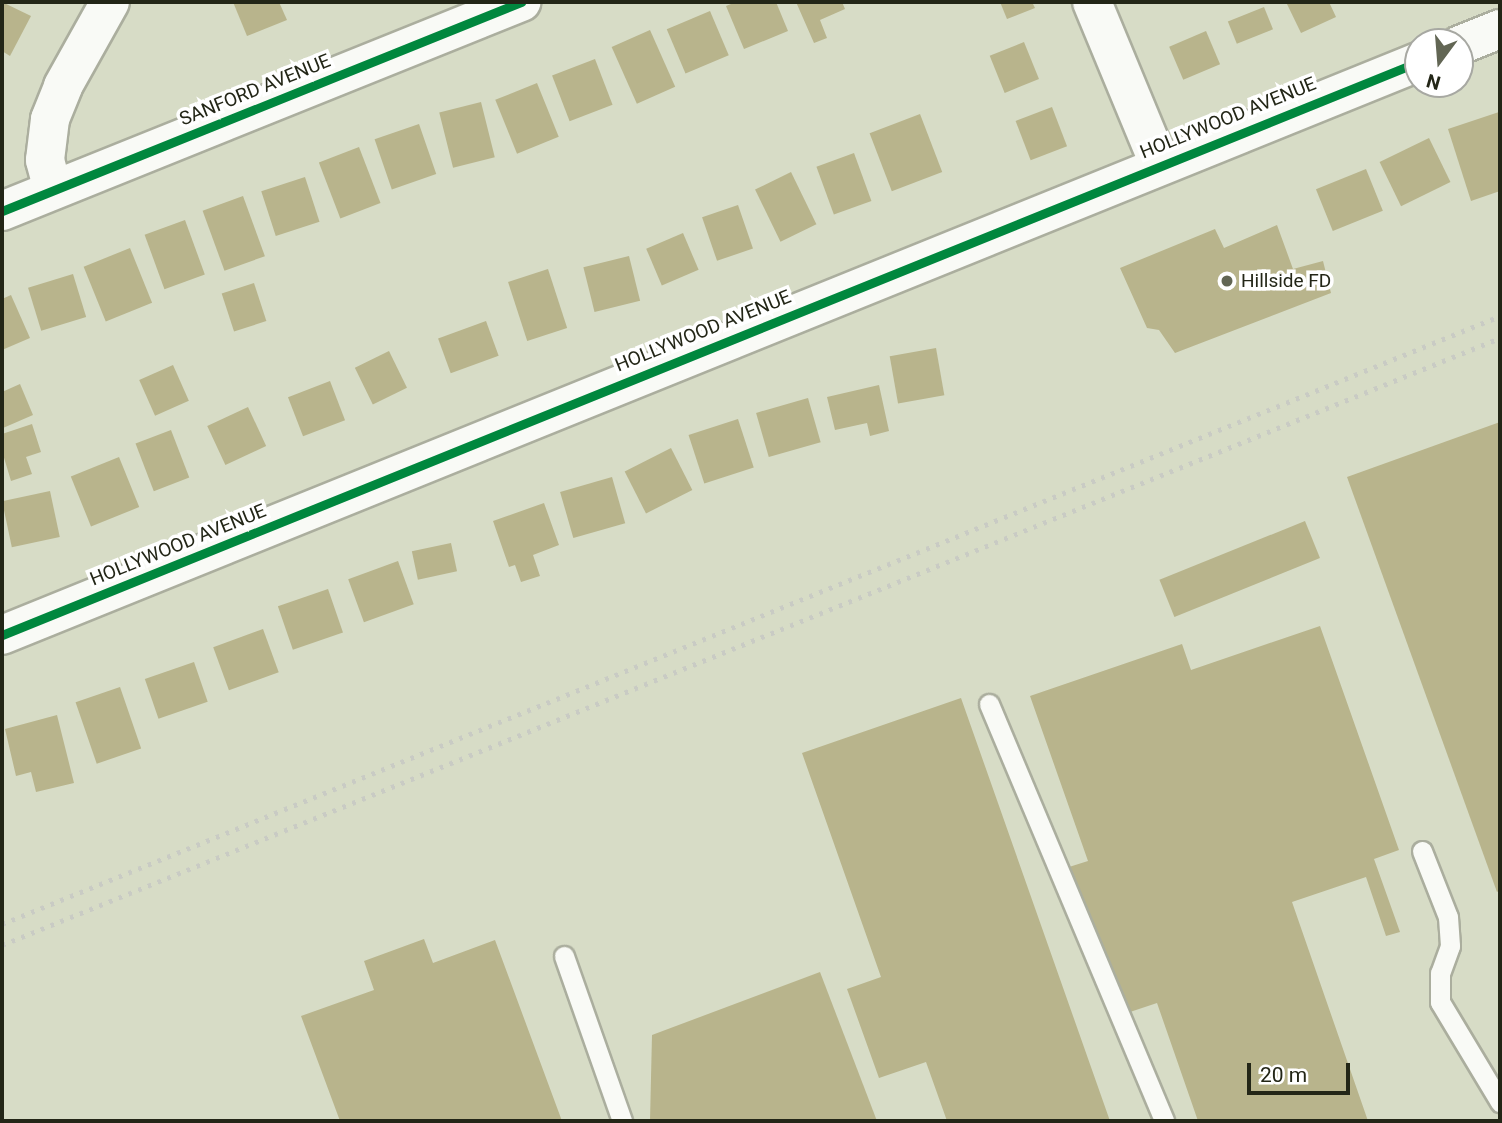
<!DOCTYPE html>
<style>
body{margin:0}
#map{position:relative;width:1502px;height:1123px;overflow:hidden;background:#d7dcc6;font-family:Roboto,sans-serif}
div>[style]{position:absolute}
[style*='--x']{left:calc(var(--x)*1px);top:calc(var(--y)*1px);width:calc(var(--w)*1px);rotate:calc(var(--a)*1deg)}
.building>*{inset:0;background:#b8b48c;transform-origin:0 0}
.roads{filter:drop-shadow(2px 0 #abae9e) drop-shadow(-2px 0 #abae9e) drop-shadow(0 2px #abae9e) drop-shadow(0 -2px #abae9e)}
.lane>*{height:19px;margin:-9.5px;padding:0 9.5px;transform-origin:9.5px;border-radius:9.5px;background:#f9faf6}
.street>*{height:38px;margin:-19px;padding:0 19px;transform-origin:19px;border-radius:19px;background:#f9faf6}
.rail>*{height:5px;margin-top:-2.5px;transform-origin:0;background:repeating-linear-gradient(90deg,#c9cbc4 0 3.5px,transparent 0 10.5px)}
.cycleway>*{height:9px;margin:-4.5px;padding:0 4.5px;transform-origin:4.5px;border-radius:4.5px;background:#00873e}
.dots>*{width:19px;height:19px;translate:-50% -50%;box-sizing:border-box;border:4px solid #fff;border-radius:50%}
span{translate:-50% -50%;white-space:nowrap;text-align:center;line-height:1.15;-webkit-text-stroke:7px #fff;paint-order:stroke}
.street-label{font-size:19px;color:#232617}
.poi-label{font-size:19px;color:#232617}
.left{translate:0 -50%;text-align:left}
.frame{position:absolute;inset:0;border:4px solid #232617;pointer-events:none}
.north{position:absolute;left:1404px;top:28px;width:70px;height:70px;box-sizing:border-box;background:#fff;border:2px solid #a7a8a2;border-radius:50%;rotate:196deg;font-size:19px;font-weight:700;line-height:28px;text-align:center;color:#232617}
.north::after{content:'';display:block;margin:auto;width:24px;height:32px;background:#626654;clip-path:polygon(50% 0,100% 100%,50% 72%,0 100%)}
.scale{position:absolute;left:1247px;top:1063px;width:103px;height:32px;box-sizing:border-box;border:4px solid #232617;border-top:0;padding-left:9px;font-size:21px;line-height:24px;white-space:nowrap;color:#232617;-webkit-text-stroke:5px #fff;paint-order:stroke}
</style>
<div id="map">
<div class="building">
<i style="clip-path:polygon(2px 2px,31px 16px,10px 56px,2px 51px)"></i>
<i style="clip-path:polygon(233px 2px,279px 2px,287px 20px,247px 36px)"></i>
<i style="clip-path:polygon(736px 2px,776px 2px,788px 31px,744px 49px,726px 6px)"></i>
<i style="clip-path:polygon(796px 2px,842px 2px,845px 9px,820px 20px,827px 38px,814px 43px)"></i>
<i style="clip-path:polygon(1000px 2px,1032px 2px,1035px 8px,1007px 19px)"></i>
<i style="clip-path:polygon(1286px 2px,1329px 2px,1336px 17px,1301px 33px)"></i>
<i style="left:1264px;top:7px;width:24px;height:39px;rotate:68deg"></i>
<i style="left:710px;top:11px;width:48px;height:47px;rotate:67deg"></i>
<i style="left:650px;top:30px;width:62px;height:42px;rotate:66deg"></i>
<i style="left:1206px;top:31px;width:36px;height:40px;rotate:67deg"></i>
<i style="left:1024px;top:42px;width:40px;height:37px;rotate:68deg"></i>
<i style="left:595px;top:59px;width:49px;height:46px;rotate:69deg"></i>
<i style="left:537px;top:83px;width:58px;height:45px;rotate:68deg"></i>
<i style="left:481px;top:102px;width:57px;height:43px;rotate:76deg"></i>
<i style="left:1052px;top:107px;width:42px;height:39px;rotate:69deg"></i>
<i style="clip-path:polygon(1499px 112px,1500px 191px,1471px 201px,1448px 129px)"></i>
<i style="left:920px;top:114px;width:62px;height:54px;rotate:69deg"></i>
<i style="left:419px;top:124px;width:53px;height:47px;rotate:71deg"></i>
<i style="left:1429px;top:138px;width:49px;height:55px;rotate:64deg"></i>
<i style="left:359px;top:147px;width:60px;height:43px;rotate:69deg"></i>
<i style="left:854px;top:153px;width:51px;height:40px;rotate:70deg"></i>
<i style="left:1366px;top:169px;width:45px;height:54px;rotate:68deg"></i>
<i style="left:791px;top:172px;width:58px;height:40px;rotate:64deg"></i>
<i style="left:305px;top:177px;width:47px;height:46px;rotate:72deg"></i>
<i style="left:243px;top:196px;width:64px;height:43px;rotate:70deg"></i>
<i style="left:738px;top:205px;width:46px;height:38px;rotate:71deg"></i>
<i style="left:185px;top:220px;width:58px;height:43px;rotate:70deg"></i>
<i style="clip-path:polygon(1277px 225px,1293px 269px,1323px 261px,1331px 293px,1175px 353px,1159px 330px,1147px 328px,1120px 268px,1215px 229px,1224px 248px)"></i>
<i style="left:683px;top:233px;width:40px;height:40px;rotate:67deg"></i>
<i style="left:130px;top:248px;width:59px;height:50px;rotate:68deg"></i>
<i style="left:629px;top:256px;width:46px;height:47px;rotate:76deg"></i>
<i style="left:548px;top:269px;width:62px;height:42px;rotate:72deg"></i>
<i style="left:73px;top:274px;width:45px;height:47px;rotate:73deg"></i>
<i style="left:254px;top:283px;width:40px;height:34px;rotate:72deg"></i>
<i style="clip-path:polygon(11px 295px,30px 338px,2px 350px,2px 299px)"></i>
<i style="left:486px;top:321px;width:37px;height:51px;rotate:70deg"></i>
<i style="left:936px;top:348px;width:48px;height:47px;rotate:80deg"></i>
<i style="left:389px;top:351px;width:41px;height:38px;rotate:64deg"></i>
<i style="left:173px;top:365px;width:39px;height:37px;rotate:66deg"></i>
<i style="left:330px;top:381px;width:42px;height:45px;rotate:69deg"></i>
<i style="clip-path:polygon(20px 384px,33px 415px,3px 428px,2px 392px)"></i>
<i style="clip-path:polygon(879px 385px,889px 431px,870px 436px,867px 423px,835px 430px,827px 397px)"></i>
<i style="left:808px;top:398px;width:46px;height:54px;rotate:74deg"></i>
<i style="left:248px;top:407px;width:43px;height:45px;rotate:65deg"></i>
<i style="left:738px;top:419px;width:51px;height:52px;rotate:72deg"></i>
<i style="clip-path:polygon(1500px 422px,1500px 890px,1497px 892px,1347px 477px)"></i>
<i style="clip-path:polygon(32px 424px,41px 452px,26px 457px,32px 474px,11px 481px,2px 451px,2px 434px)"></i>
<i style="left:171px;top:430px;width:51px;height:38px;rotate:69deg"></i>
<i style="left:671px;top:448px;width:47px;height:52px;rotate:63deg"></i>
<i style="left:119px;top:457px;width:54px;height:52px;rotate:68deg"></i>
<i style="left:612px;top:477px;width:48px;height:54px;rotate:74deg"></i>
<i style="left:50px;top:491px;width:47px;height:49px;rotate:78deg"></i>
<i style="clip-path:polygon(544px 503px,559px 545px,533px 555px,540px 576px,521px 582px,515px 565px,509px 567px,493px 521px)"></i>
<i style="left:1305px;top:521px;width:40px;height:157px;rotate:68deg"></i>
<i style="left:451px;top:543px;width:29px;height:40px;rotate:78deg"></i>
<i style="left:398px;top:561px;width:46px;height:53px;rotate:70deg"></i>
<i style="left:328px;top:589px;width:46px;height:53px;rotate:71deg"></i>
<i style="clip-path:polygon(1320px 626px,1399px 850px,1374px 859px,1400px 932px,1386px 936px,1366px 877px,1292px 902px,1368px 1121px,1198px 1121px,1157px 1003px,1121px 1015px,1069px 867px,1088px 861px,1030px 696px,1182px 644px,1191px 670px)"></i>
<i style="left:263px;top:629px;width:46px;height:53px;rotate:70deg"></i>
<i style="left:194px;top:662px;width:42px;height:52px;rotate:71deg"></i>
<i style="left:120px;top:687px;width:65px;height:47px;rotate:71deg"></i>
<i style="clip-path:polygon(961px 698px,1110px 1121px,947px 1121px,926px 1062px,879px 1078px,847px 989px,881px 977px,802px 753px)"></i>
<i style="clip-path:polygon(57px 715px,74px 783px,36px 792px,31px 772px,16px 776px,5px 729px)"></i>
<i style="clip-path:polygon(424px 939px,433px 963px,495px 940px,562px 1121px,340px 1121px,301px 1016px,374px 990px,364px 961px)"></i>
<i style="clip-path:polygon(820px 972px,877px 1121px,650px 1121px,652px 1035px)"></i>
</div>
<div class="roads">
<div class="lane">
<i style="--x:989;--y:704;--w:452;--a:67.2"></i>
<i style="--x:1422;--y:851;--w:71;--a:68.5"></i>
<i style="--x:1448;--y:917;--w:29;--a:86"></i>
<i style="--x:1450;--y:946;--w:29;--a:110"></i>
<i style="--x:1440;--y:973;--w:29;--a:90"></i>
<i style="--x:1440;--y:1002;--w:117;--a:59"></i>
<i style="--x:564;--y:956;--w:175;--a:70.6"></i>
</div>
<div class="street">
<i style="--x:1092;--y:2;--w:175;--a:67.5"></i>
<i style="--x:1460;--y:45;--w:43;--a:-21.8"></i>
<i style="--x:53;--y:190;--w:31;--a:-105"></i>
<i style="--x:45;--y:160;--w:41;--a:-83"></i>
<i style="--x:50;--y:119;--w:35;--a:-68"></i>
<i style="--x:63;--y:86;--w:96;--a:-60.8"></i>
<i style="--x:2;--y:211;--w:560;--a:-21.93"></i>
<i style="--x:2;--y:635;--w:1528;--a:-22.03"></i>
</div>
</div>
<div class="rail">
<i style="--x:2;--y:924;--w:1617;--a:-22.09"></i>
<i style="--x:2;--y:945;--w:1616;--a:-22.06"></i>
</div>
<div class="cycleway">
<i style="--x:2;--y:211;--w:560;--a:-21.93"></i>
<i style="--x:2;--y:635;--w:1528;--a:-22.03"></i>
</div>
<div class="dots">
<i style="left:1227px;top:281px;background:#626654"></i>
</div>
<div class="street-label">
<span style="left:255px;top:90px;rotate:-22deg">SANFORD AVENUE</span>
<span style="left:1228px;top:118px;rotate:-22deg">HOLLYWOOD AVENUE</span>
<span style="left:703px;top:331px;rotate:-22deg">HOLLYWOOD AVENUE</span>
<span style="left:178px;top:545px;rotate:-22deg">HOLLYWOOD AVENUE</span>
</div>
<div class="poi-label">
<span class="left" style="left:1241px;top:281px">Hillside FD</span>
</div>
<div class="frame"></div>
<div class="north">N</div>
<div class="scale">20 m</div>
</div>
